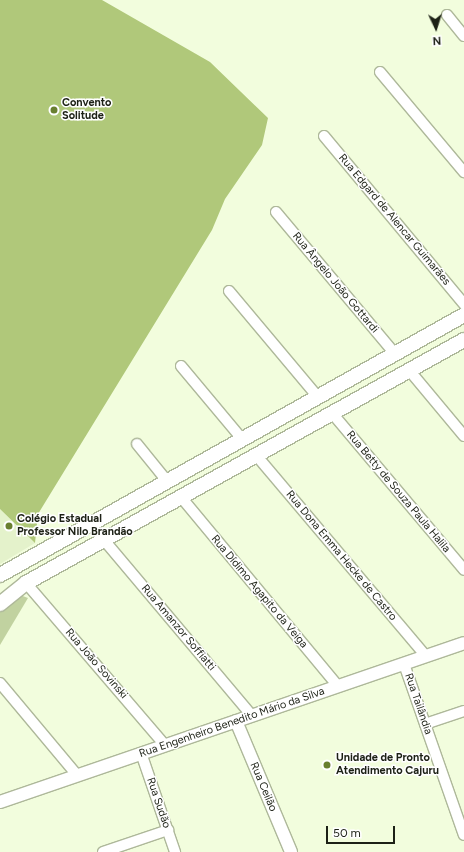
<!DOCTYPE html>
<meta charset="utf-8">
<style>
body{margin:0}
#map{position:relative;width:464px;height:852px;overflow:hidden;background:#f2fddd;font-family:Figtree,sans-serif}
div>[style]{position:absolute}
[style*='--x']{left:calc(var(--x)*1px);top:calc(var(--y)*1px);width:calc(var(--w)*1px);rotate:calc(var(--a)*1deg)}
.built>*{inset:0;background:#e4f2cb}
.green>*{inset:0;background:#c1d2a0}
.forest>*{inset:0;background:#b0c87a}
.roads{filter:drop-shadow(1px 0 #aeb89a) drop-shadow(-1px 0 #aeb89a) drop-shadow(0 1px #aeb89a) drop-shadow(0 -1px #aeb89a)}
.minor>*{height:10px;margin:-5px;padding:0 5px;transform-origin:5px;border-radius:5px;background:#fff}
.tertiary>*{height:12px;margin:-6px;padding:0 6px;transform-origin:6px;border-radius:6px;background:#fff}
.secondary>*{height:14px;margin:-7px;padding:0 7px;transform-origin:7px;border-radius:7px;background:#fff}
.dots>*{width:11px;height:11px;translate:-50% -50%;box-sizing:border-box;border:2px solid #fff;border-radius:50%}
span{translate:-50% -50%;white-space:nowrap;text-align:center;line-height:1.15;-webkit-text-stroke:3px #fff;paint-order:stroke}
.poi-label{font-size:11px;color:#1d2116;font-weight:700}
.left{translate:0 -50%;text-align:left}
.street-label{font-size:11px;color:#1d2116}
.north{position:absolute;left:416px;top:8px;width:40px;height:40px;-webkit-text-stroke:3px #fff;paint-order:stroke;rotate:176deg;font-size:11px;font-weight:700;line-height:16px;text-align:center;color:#1d2116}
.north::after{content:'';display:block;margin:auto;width:14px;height:18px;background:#1d2116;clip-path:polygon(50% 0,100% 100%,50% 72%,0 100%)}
.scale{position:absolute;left:326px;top:826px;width:69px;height:18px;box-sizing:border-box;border:2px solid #1d2116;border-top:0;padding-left:5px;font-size:12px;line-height:14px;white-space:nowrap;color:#1d2116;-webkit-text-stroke:3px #fff;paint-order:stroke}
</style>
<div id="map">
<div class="built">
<i style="clip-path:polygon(0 509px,35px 543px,0 564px)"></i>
</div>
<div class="green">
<i style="clip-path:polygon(20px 595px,28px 598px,0 645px,0 612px)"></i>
</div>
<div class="forest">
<i style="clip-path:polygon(0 0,102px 0,210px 62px,268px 118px,262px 145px,225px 199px,212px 230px,38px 514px,35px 543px,0 509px)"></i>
</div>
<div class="roads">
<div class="minor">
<i style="--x:447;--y:15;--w:27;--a:51"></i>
<i style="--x:380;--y:72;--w:131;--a:50"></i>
<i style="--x:324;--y:136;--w:219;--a:50.2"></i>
<i style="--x:276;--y:212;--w:185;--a:50"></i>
<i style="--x:229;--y:291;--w:138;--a:50"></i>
<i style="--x:181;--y:366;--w:95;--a:50.1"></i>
<i style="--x:409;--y:370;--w:86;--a:50.2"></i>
<i style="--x:332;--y:413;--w:205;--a:49.9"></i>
<i style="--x:137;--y:444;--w:48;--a:51"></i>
<i style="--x:256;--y:455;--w:263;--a:49.8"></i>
<i style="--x:181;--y:497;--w:246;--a:50.3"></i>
<i style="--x:104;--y:540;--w:230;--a:49.9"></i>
<i style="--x:26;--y:583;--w:213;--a:49.4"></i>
<i style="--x:404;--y:664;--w:181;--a:70.7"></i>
<i style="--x:0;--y:683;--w:120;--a:50.1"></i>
<i style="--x:425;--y:724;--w:41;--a:-18.4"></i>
<i style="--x:141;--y:753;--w:105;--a:71"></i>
<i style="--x:103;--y:852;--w:69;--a:-18.7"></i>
</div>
<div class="tertiary">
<i style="--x:236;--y:721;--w:142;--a:67.2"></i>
<i style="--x:0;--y:802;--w:490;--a:-18.9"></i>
</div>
<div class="secondary">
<i style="--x:0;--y:575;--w:532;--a:-29.26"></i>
<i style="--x:0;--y:604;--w:33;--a:-39"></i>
<i style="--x:26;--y:583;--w:501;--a:-29.02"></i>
</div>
</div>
<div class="dots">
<i style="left:54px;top:110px;background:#697f30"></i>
<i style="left:9px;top:526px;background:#697f30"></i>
<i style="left:327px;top:765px;background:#697f30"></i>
</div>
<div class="poi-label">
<span class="left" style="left:62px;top:110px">Convento<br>Solitude</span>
<span class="left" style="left:17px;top:526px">Colégio Estadual<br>Professor Nilo Brandão</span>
<span class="left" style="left:336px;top:765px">Unidade de Pronto<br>Atendimento Cajuru</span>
</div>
<div class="street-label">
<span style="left:394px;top:220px;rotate:50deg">Rua Edgard de Alencar Guimarães</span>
<span style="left:335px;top:283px;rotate:50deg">Rua Ângelo João Gottardi</span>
<span style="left:398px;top:492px;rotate:50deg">Rua Betty de Souza Paula Halila</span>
<span style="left:341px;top:556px;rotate:50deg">Rua Dona Emma Hecke de Castro</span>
<span style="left:259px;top:592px;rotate:50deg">Rua Dídimo Agapito da Veiga</span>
<span style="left:178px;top:628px;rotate:50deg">Rua Amanzor Soffiatti</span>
<span style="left:96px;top:664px;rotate:49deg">Rua João Sovinski</span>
<span style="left:418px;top:704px;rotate:71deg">Rua Tailândia</span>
<span style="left:232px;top:723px;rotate:-19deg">Rua Engenheiro Benedito Mário da Silva</span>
<span style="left:263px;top:787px;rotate:67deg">Rua Ceilão</span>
<span style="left:158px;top:803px;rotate:71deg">Rua Sudão</span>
</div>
<div class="north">N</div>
<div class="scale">50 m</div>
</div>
